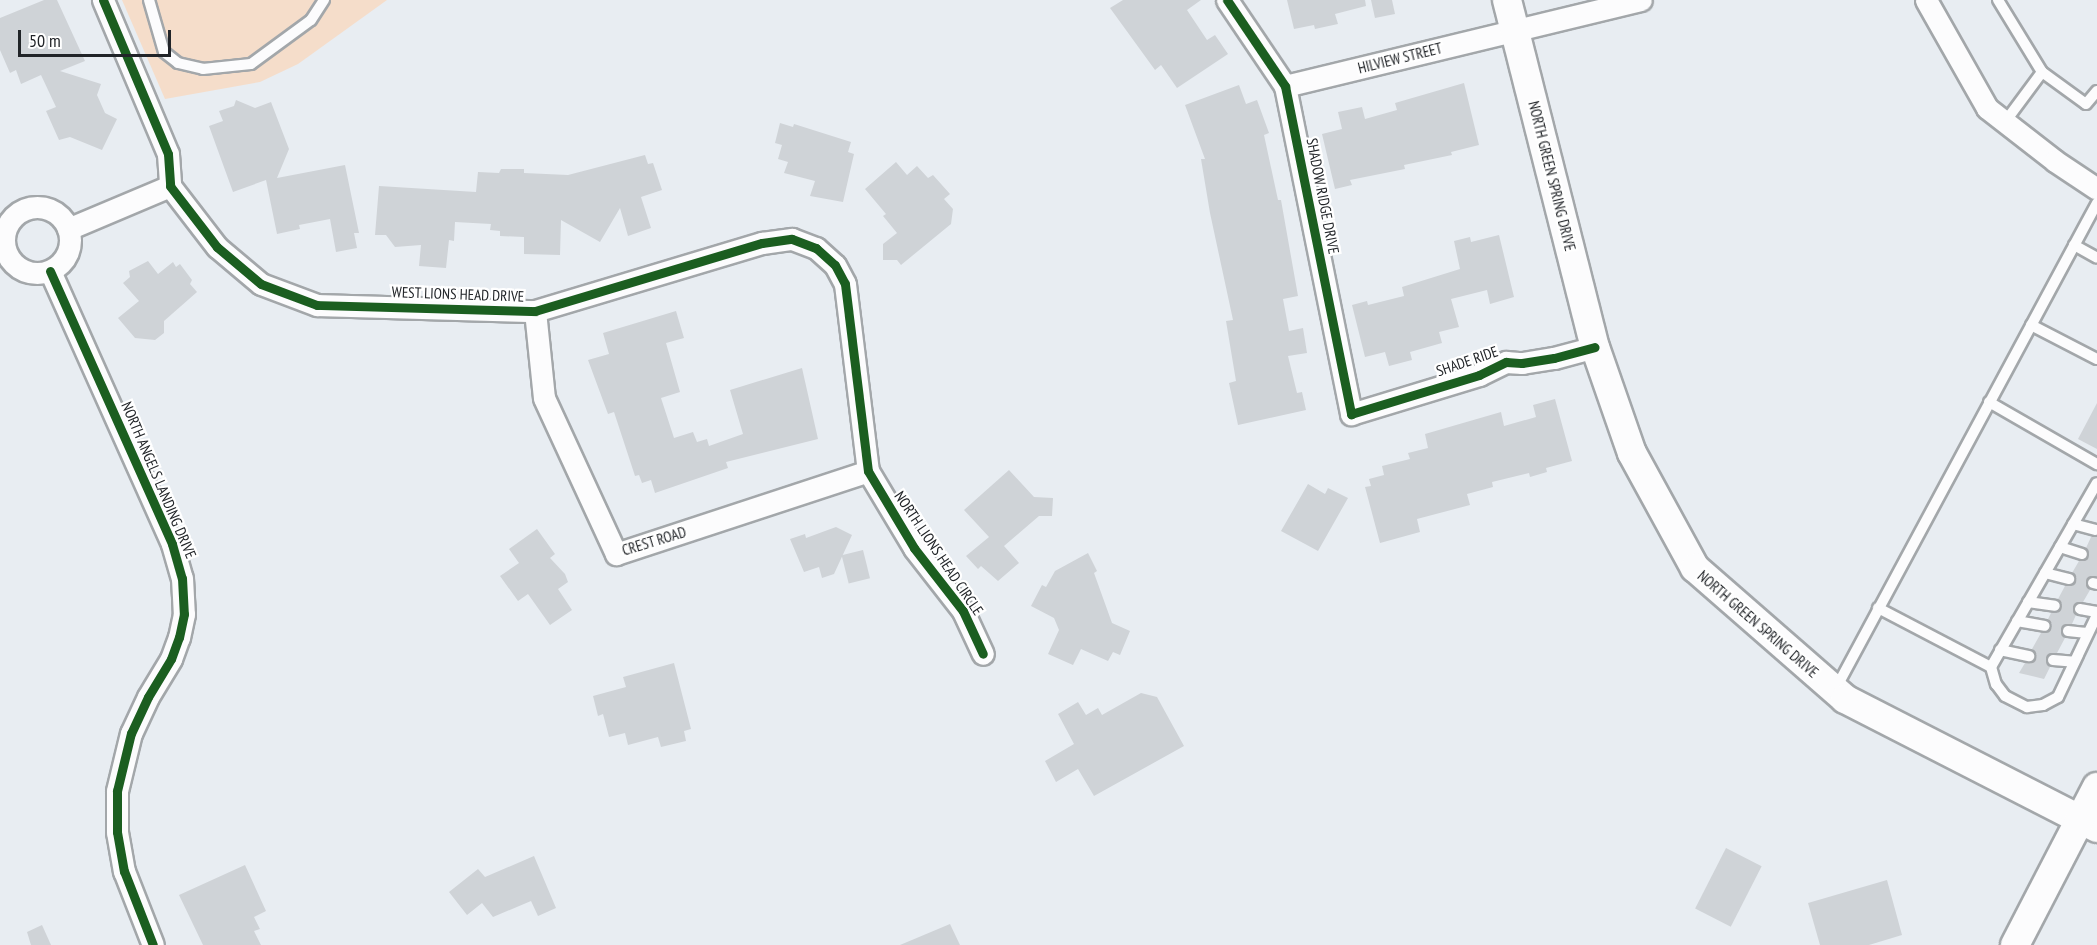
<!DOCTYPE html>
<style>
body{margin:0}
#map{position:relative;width:2097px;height:945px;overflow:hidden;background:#e8edf2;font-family:"PT Sans Narrow",sans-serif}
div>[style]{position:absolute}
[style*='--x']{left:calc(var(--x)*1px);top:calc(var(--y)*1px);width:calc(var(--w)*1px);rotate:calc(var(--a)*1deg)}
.green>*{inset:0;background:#f5ddca}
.building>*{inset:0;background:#cfd3d7;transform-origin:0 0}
.roads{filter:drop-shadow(2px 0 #a3a7aa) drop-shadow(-2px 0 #a3a7aa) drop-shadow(0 2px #a3a7aa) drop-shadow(0 -2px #a3a7aa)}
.service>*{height:10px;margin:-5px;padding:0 5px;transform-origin:5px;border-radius:5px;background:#fcfcfd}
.minor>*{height:21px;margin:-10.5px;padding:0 10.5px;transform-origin:10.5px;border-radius:10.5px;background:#fcfcfd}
.minor>.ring{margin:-10.5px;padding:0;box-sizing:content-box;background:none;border:21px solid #fcfcfd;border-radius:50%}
.secondary>*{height:28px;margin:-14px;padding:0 14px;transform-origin:14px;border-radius:14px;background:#fcfcfd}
.cycleway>*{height:9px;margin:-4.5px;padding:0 4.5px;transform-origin:4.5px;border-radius:4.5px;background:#1b5e20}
span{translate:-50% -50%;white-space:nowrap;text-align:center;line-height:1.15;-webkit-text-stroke:4.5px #fff;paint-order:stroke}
.street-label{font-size:15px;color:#212428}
.scale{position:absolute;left:18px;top:30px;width:153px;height:27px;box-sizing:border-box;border:3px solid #212428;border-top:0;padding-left:8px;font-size:18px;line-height:21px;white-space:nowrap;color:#212428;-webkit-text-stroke:4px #fff;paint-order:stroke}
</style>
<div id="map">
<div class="green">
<i style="clip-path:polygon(122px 0,387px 0,298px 64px,260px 82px,165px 99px)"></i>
</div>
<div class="building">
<i style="clip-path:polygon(44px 0,57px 0,85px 61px,60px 71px,101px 84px,97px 95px,105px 113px,117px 119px,102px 150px,70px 137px,59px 140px,46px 111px,56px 107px,41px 75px,21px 84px,16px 70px,10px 73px,0 50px,0 18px)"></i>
<i style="clip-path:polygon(1123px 0,1201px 0,1187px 10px,1207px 40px,1215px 35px,1228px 54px,1177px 88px,1161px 65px,1155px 70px,1110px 8px)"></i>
<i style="clip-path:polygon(1287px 0,1365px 0,1366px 6px,1335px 14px,1338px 24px,1315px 29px,1314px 25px,1294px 29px)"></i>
<i style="clip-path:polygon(1371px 0,1392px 0,1395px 14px,1375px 18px)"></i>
<i style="clip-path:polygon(1464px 83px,1479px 145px,1451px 152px,1452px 155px,1404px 165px,1405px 169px,1350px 180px,1352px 185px,1335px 189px,1322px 134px,1342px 129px,1338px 112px,1362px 107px,1365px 119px,1397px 110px,1395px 103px)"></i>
<i style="clip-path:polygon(1239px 85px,1246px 104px,1257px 100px,1269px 133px,1264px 135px,1278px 200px,1281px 200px,1298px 296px,1283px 299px,1289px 331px,1303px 328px,1307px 353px,1288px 356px,1297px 393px,1302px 392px,1306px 410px,1238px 425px,1229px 383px,1236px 381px,1226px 321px,1233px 320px,1210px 213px,1201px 159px,1205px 159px,1185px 105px)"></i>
<i style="clip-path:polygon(236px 100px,255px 108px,271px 102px,289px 149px,277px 178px,345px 165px,359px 233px,354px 233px,357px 248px,336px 252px,330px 219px,299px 225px,300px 229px,277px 234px,266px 180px,233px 192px,209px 126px,223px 121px,219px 111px,234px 106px)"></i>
<i style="clip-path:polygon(780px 123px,793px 127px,794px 124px,851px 142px,848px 152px,854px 154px,843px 202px,810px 196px,815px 181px,784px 173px,788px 162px,778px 159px,782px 145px,775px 143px)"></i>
<i style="clip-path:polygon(645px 155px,648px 164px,653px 163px,662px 190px,641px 197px,651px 228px,628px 236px,620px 208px,600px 242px,561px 220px,560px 255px,524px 254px,524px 237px,500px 236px,500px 231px,490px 230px,491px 224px,455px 222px,454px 241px,449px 240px,446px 268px,419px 266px,421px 245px,395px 247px,386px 235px,375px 235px,379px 186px,476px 192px,478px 172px,499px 173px,501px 169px,524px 169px,524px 173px,568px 175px)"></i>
<i style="clip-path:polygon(896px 162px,907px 175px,917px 166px,928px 178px,933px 175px,950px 194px,944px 199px,953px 209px,951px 224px,901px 265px,897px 260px,883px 260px,883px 244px,897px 233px,883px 216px,886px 214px,865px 189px)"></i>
<i style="clip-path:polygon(1499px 235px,1514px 297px,1490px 304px,1487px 290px,1451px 299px,1459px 327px,1439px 332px,1442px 343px,1410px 352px,1412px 360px,1389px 366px,1385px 352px,1365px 357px,1352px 305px,1367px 301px,1368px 305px,1404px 296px,1402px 287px,1460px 269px,1454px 241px,1470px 237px,1471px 242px)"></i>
<i style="clip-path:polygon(148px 261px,158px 274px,173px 262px,176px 267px,180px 264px,192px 280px,190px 284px,197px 292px,164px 321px,164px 333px,155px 340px,135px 338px,118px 318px,139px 301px,123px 283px,130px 277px,129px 271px)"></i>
<i style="clip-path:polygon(676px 311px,684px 338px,666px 343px,680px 392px,661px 398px,674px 438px,693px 432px,697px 442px,707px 439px,709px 446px,743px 434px,730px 390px,802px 368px,818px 439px,726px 462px,728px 468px,655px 493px,651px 480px,642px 483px,639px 475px,635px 476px,614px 412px,608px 414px,588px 360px,609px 354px,603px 333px)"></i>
<i style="clip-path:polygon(1555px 399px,1572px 461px,1546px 468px,1547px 472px,1530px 477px,1529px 473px,1492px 482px,1493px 487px,1467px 494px,1470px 505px,1417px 519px,1420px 532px,1380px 543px,1365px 487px,1371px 486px,1369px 479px,1384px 475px,1382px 466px,1410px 459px,1408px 453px,1428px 448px,1425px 434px,1501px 412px,1504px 426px,1536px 417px,1533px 405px)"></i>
<i style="clip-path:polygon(2097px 403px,2097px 449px,2078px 439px)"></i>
<i style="clip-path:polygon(1009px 470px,1034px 497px,1053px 498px,1052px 516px,1039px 516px,1004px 546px,1019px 563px,998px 581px,981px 566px,978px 569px,966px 556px,989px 537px,964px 510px)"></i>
<i style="clip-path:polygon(1308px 484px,1325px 494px,1328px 488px,1348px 498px,1318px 551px,1281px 531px)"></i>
<i style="clip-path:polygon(836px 527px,852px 535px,834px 574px,822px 578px,819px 567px,804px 572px,790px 539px,805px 534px,806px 538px)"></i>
<i style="clip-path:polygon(537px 529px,555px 554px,550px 558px,565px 574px,568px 582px,558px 589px,572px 610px,550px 625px,528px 594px,518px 601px,500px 576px,519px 563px,509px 549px)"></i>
<i style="clip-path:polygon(2091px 537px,2097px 537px,2097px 576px,2087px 578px,2086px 584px,2090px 590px,2083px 602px,2074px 605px,2073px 611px,2076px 615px,2072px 624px,2062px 627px,2061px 634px,2065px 638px,2057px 653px,2047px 656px,2046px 663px,2050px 667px,2044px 679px,2019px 673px,2025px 663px,2035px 660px,2036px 654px,2032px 649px,2041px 633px,2051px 630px,2052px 624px,2048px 619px,2051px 613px,2061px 610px,2062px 604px,2058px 599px,2065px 586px,2072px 586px,2076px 581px,2072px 573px,2079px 561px,2084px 561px,2089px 557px,2086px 548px)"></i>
<i style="left:863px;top:550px;width:29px;height:22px;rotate:76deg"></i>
<i style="clip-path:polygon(1088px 553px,1097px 571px,1094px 573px,1112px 623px,1130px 631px,1120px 655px,1113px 652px,1108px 661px,1081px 649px,1073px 665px,1048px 654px,1059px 630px,1054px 618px,1031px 606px,1042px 585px,1046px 587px,1055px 571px)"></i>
<i style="clip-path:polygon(674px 663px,691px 729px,684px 731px,686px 741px,661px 747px,658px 737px,628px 745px,625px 733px,609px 737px,603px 714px,598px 716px,593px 696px,626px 687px,623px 677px)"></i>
<i style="clip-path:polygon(1141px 693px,1157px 697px,1184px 746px,1094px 796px,1078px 769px,1056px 782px,1045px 761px,1074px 744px,1058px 714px,1078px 702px,1086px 715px,1098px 708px,1102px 715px)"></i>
<i style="left:1726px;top:848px;width:40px;height:68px;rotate:27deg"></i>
<i style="clip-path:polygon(534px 856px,556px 908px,538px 916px,531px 901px,493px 917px,482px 903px,467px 915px,449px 892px,478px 869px,485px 877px)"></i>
<i style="clip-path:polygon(245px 865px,266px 911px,254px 917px,260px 929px,254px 931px,261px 945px,203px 945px,179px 895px)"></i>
<i style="clip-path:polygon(1887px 880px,1902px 935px,1869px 945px,1820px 945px,1808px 903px)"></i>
<i style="clip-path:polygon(950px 924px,960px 945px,900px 945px)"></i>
<i style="clip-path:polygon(42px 925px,51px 945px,31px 945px,27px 932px)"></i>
</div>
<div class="roads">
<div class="service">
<i style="--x:149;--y:0;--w:54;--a:73.9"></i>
<i style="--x:164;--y:52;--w:18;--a:38"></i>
<i style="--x:178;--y:63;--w:26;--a:13"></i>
<i style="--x:203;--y:69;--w:48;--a:-5.9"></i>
<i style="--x:251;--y:64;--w:74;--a:-36.3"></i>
<i style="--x:311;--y:20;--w:24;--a:-57"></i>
<i style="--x:1998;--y:0;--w:84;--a:58.6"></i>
<i style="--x:2042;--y:72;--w:54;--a:36"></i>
<i style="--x:2086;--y:104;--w:17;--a:-50"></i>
<i style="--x:2005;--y:122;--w:62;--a:-53.5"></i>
<i style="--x:2074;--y:245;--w:26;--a:29"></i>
<i style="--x:2031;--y:325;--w:74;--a:27.3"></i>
<i style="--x:1989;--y:402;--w:125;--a:29.9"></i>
<i style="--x:2073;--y:524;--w:23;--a:15"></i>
<i style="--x:2060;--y:547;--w:23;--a:18"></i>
<i style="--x:2045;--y:573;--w:25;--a:14"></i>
<i style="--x:2093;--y:583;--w:4;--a:14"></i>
<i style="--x:2028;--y:602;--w:27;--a:8"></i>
<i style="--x:1878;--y:608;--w:127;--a:27.6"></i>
<i style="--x:1991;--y:667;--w:212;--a:-60.1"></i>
<i style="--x:2080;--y:609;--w:17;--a:10"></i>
<i style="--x:2017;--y:621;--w:28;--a:10"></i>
<i style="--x:2068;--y:631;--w:20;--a:6"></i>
<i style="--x:2000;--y:650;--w:30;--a:12"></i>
<i style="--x:2053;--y:660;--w:21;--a:5"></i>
<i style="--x:1991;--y:667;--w:18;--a:74"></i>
<i style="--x:1996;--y:684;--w:15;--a:53"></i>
<i style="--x:2005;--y:696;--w:25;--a:27"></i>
<i style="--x:2027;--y:707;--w:16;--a:-7"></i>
<i style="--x:2043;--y:705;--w:17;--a:-28"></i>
<i style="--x:2058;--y:697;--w:91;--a:-64.6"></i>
<i style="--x:1835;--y:690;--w:553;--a:-61.72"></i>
</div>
<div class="minor">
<i style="--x:103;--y:0;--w:167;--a:67.1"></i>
<i style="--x:168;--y:154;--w:32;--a:86"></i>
<i style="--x:170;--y:186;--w:77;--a:52.4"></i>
<i style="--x:217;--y:247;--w:57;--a:40.1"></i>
<i style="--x:261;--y:284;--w:60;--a:20.6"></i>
<i style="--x:317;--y:305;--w:218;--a:1.6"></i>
<i style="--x:535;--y:311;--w:237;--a:-16.7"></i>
<i style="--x:762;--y:243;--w:30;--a:-8"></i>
<i style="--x:792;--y:239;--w:26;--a:21"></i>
<i style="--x:816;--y:248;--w:25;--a:42"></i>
<i style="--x:835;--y:265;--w:21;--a:62"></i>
<i style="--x:845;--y:284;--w:188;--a:83"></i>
<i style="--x:868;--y:471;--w:90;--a:59.1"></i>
<i style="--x:914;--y:548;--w:80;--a:52.1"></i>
<i style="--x:963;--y:611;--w:47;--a:65.1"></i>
<i style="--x:1227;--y:0;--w:104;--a:56"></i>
<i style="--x:1285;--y:86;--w:335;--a:78.6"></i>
<i style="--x:1351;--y:414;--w:134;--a:-16.9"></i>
<i style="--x:1479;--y:375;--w:30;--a:-26"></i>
<i style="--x:1506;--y:362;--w:16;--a:4"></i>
<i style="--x:1522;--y:363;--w:32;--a:-9"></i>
<i style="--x:1554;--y:358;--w:42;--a:-15"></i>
<i style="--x:1926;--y:0;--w:124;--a:60.5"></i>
<i style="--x:1987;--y:108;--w:86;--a:37.9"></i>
<i style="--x:2055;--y:161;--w:50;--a:33.7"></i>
<i style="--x:1285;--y:86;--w:366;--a:-13.6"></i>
<i class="ring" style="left:4px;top:207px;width:45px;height:45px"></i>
<i style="--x:68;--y:229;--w:111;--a:-22.9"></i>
<i style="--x:50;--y:271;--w:299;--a:65.9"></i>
<i style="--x:172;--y:544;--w:35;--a:74"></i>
<i style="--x:182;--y:578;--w:36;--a:87"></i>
<i style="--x:184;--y:614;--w:24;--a:102"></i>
<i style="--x:179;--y:637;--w:23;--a:110"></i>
<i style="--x:171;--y:659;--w:44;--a:121.2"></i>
<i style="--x:148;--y:697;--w:40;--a:115"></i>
<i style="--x:131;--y:733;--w:60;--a:103.6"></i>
<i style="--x:117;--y:791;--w:41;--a:90"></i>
<i style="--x:117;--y:832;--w:40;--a:80"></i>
<i style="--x:124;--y:871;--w:79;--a:68.6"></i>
<i style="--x:535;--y:311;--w:87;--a:84.1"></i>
<i style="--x:544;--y:398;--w:172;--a:65.2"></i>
<i style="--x:616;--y:554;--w:265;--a:-18.2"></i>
</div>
<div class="secondary">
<i style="--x:1507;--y:0;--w:358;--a:75.8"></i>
<i style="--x:1595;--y:347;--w:112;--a:70.8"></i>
<i style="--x:1632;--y:453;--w:131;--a:61.3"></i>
<i style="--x:1695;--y:568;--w:199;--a:41.1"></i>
<i style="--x:1845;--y:699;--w:283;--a:27.1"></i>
<i style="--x:2015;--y:945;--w:178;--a:-62.6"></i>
</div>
</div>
<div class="cycleway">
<i style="--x:103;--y:0;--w:167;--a:67.1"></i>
<i style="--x:168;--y:154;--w:32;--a:86"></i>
<i style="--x:170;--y:186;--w:77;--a:52.4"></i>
<i style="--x:217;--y:247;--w:57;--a:40.1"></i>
<i style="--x:261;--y:284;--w:60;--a:20.6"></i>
<i style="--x:317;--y:305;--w:218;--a:1.6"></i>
<i style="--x:535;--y:311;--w:237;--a:-16.7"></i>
<i style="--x:762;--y:243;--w:30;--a:-8"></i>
<i style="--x:792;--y:239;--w:26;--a:21"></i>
<i style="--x:816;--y:248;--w:25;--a:42"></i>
<i style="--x:835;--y:265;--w:21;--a:62"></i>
<i style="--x:845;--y:284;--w:188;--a:83"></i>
<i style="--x:868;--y:471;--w:90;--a:59.1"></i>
<i style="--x:914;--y:548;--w:80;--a:52.1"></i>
<i style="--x:963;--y:611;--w:47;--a:65.1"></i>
<i style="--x:1227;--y:0;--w:104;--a:56"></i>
<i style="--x:1285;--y:86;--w:335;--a:78.6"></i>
<i style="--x:1351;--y:414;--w:134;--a:-16.9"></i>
<i style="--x:1479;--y:375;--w:30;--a:-26"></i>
<i style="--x:1506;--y:362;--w:16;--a:4"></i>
<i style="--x:1522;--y:363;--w:32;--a:-9"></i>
<i style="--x:1554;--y:358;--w:42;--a:-15"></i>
<i style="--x:50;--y:271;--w:299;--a:65.9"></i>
<i style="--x:172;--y:544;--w:35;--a:74"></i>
<i style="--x:182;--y:578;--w:36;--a:87"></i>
<i style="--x:184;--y:614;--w:24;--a:102"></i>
<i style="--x:179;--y:637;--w:23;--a:110"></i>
<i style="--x:171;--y:659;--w:44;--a:121.2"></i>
<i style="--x:148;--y:697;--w:40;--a:115"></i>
<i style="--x:131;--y:733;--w:60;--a:103.6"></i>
<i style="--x:117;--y:791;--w:41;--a:90"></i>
<i style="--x:117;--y:832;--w:40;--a:80"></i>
<i style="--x:124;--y:871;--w:79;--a:68.6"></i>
</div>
<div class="street-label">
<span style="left:1400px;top:58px;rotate:-14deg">HILVIEW STREET</span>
<span style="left:1552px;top:176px;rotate:76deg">NORTH GREEN SPRING DRIVE</span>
<span style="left:1323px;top:196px;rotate:79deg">SHADOW RIDGE DRIVE</span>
<span style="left:458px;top:294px;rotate:2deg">WEST LIONS HEAD DRIVE</span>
<span style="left:1467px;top:361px;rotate:-19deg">SHADE RIDE</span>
<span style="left:159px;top:480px;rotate:67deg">NORTH ANGELS LANDING DRIVE</span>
<span style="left:654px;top:541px;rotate:-17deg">CREST ROAD</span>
<span style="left:939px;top:553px;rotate:56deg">NORTH LIONS HEAD CIRCLE</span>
<span style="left:1758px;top:624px;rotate:41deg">NORTH GREEN SPRING DRIVE</span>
</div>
<div class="scale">50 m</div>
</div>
